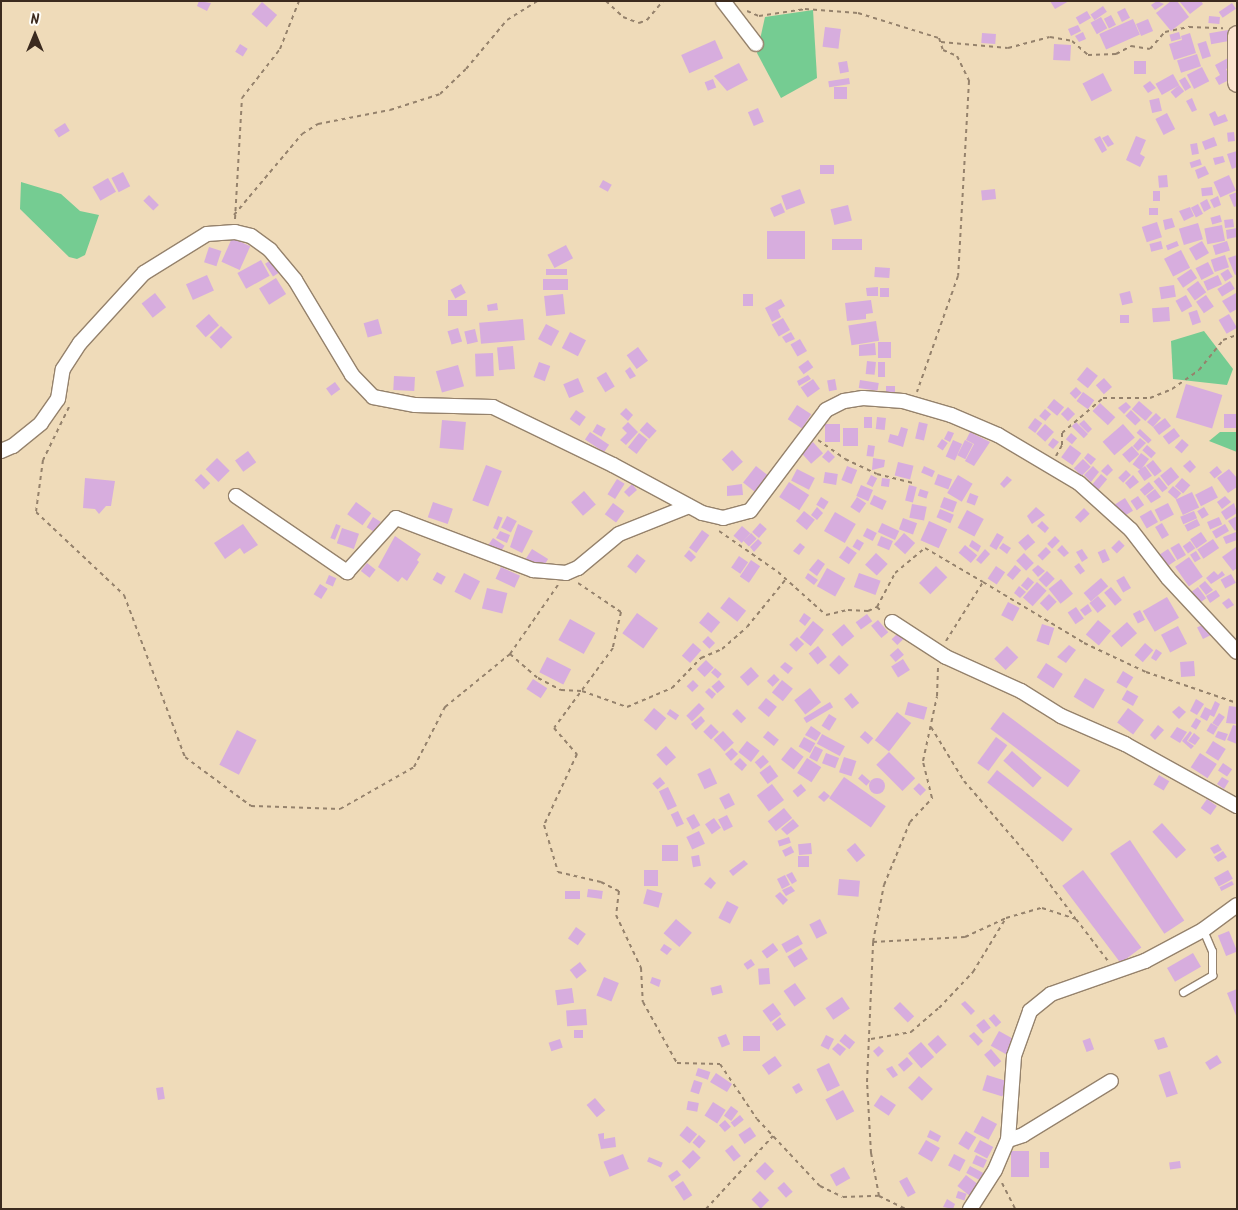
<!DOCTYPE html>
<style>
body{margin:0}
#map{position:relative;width:1238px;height:1210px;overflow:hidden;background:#efdbb9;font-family:Kalam,sans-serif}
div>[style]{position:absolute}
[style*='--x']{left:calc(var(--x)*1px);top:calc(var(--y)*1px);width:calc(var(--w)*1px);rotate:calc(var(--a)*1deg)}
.green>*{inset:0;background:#75cc92}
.building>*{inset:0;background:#d7adde;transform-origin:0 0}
.round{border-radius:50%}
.path>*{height:2px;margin-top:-1px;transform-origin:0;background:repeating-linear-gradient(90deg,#95826c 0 4px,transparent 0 8px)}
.roads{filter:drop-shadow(1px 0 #95826c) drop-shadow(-1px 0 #95826c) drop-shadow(0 1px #95826c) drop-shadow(0 -1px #95826c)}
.lane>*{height:7px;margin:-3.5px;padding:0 3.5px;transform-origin:3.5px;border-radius:3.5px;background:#fff}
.street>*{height:14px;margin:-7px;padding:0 7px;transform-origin:7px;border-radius:7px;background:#fff}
.secondary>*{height:19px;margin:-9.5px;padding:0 9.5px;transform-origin:9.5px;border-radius:9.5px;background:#fce5cf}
span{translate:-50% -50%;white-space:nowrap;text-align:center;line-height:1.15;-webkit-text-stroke:4.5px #fdfcf7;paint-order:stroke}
.frame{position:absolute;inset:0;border:2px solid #3b2a1e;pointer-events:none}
.north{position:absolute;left:10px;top:10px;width:50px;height:50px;-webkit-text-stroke:4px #fdfcf7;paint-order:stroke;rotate:0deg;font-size:14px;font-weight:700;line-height:20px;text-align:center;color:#3b2a1e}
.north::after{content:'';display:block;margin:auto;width:18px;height:22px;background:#3b2a1e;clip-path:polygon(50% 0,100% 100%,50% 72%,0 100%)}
</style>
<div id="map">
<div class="green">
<i style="clip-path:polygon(813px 10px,817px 78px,781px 98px,757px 53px,765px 17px)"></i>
<i style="clip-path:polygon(21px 182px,61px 194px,80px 211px,99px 215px,85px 255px,77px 259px,69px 257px,20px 209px)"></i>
<i style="clip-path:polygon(1204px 331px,1233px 369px,1227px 385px,1173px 379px,1171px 341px)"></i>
<i style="clip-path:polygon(1220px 432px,1237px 432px,1237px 452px,1209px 441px)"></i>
</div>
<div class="building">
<i style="clip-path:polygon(199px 1px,211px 3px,207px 11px,197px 6px)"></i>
<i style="clip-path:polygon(1050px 1px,1069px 1px,1055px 9px)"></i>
<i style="clip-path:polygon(1157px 1px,1164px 4px,1155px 10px,1151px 5px)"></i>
<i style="clip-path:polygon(1171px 1px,1177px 1px,1189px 17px,1171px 31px,1156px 13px)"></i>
<i style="clip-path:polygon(1179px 1px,1201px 1px,1203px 4px,1190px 14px)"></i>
<i style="left:262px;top:2px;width:20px;height:16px;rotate:41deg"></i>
<i style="left:1232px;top:3px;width:7px;height:16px;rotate:56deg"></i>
<i style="left:1103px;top:6px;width:7px;height:15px;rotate:56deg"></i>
<i style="left:1125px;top:8px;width:11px;height:9px;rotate:63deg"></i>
<i style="left:1087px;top:11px;width:8px;height:13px;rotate:60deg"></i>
<i style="left:1111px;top:15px;width:11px;height:8px;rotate:63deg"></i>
<i style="left:1209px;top:16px;width:11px;height:7px;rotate:5deg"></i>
<i style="left:1101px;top:17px;width:13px;height:12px;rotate:61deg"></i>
<i style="left:1133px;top:19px;width:17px;height:37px;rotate:66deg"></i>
<i style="left:1148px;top:19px;width:13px;height:13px;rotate:67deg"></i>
<i style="clip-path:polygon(1078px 25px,1081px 31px,1071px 36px,1068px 29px)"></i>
<i style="left:825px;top:27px;width:16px;height:20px;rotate:7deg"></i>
<i style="left:1228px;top:30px;width:11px;height:19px;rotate:80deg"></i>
<i style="clip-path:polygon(1083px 32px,1086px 39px,1079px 42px,1075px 36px)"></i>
<i style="left:1179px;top:32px;width:7px;height:10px;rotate:74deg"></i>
<i style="left:982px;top:33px;width:14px;height:10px;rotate:4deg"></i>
<i style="clip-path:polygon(1190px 33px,1196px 53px,1174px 60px,1169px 44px,1182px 40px,1181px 36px)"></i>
<i style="left:715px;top:40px;width:20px;height:37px;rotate:66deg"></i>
<i style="left:1206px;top:41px;width:16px;height:9px;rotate:72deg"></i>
<i style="left:240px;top:44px;width:9px;height:9px;rotate:32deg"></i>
<i style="left:1054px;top:44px;width:17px;height:16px;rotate:3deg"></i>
<i style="left:1197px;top:54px;width:13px;height:21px;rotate:72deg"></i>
<i style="clip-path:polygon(1228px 58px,1232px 66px,1226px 69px,1231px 79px,1219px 85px,1215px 78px,1220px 75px,1215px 65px)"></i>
<i style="left:847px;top:61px;width:11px;height:9px;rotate:80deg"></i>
<i style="left:1134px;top:61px;width:12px;height:13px"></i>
<i style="clip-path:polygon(739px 63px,748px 80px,727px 91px,714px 76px)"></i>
<i style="left:1202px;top:67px;width:16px;height:17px;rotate:63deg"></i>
<i style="left:1103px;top:73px;width:20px;height:23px;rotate:63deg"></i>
<i style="left:1173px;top:74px;width:13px;height:20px;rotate:61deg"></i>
<i style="left:1185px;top:77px;width:12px;height:7px;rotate:59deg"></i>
<i style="left:849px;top:78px;width:6px;height:21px;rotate:81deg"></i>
<i style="left:713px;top:79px;width:9px;height:9px;rotate:69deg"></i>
<i style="clip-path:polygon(1150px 81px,1156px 88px,1148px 93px,1143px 86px)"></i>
<i style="left:1179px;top:85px;width:8px;height:11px;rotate:50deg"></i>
<i style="left:834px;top:87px;width:13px;height:12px"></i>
<i style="left:1159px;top:98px;width:13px;height:10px;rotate:77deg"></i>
<i style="clip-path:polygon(1192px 98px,1197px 110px,1192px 112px,1186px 101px)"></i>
<i style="left:758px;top:108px;width:15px;height:11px;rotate:67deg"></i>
<i style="clip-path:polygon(1215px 111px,1218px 117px,1225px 114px,1228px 121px,1214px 126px,1209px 114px)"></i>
<i style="left:1167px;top:113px;width:18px;height:13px;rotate:63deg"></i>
<i style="left:65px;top:123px;width:9px;height:13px;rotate:58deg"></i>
<i style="left:1234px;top:132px;width:9px;height:7px;rotate:84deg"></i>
<i style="clip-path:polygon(1108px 135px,1114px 144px,1108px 147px,1102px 138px)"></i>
<i style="clip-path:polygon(1100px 136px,1107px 150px,1102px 153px,1094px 139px)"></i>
<i style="clip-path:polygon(1136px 136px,1146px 140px,1140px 154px,1145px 157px,1140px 167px,1126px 160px)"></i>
<i style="left:1214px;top:137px;width:9px;height:13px;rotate:69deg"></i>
<i style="left:1197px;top:143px;width:11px;height:7px;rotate:80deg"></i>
<i style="clip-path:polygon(1237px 151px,1237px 167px,1232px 169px,1227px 154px)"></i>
<i style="clip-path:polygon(1223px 156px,1225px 162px,1215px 165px,1213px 158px)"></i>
<i style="left:1200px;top:159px;width:6px;height:11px;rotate:72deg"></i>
<i style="left:820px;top:165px;width:14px;height:9px"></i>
<i style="clip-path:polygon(1205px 166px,1209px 174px,1198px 179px,1195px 170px)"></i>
<i style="left:123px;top:172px;width:16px;height:13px;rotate:63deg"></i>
<i style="left:1167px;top:175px;width:12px;height:9px;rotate:85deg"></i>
<i style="left:1229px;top:175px;width:17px;height:17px;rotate:66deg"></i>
<i style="left:108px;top:178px;width:16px;height:18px;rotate:60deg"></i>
<i style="left:603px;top:180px;width:10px;height:8px;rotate:29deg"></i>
<i style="left:1212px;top:187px;width:8px;height:11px;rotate:83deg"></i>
<i style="left:800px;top:189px;width:15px;height:20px;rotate:70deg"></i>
<i style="left:995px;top:189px;width:10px;height:14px;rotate:84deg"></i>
<i style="left:1153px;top:191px;width:7px;height:10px"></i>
<i style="clip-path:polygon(1237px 192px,1237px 206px,1234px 207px,1229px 195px)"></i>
<i style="left:149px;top:195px;width:14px;height:8px;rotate:45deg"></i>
<i style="clip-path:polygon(1218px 196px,1221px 205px,1214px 208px,1210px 200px)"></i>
<i style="clip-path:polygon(1207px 199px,1211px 208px,1204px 212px,1200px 203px)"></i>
<i style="left:781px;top:203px;width:10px;height:12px;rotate:66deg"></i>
<i style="left:1198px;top:204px;width:11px;height:8px;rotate:63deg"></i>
<i style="left:848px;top:205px;width:16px;height:18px;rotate:76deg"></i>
<i style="clip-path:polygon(1190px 207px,1194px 216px,1184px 221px,1179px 211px)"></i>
<i style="left:1149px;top:208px;width:9px;height:7px"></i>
<i style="left:1220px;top:215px;width:7px;height:10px;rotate:74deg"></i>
<i style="clip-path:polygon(1172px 218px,1175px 227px,1165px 230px,1163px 220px)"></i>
<i style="left:1233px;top:219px;width:8px;height:9px;rotate:83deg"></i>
<i style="left:1157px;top:222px;width:16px;height:16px;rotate:72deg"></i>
<i style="left:1198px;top:223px;width:17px;height:20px;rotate:73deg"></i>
<i style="left:1222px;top:225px;width:16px;height:18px;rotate:79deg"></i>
<i style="clip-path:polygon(1237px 228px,1237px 237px,1227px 239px,1226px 230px)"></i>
<i style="left:767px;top:231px;width:38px;height:28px"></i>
<i style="left:232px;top:238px;width:20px;height:26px;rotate:24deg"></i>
<i style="left:832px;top:239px;width:30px;height:11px"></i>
<i style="left:1161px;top:241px;width:8px;height:12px;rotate:76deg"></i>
<i style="left:1177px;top:241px;width:5px;height:12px;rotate:68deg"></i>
<i style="left:1202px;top:241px;width:14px;height:15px;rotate:60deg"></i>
<i style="left:1227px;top:241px;width:10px;height:15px;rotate:73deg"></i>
<i style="left:566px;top:245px;width:15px;height:21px;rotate:62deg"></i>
<i style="left:209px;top:247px;width:13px;height:16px;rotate:18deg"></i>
<i style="left:1181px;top:250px;width:20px;height:19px;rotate:63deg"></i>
<i style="left:1225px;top:255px;width:13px;height:15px;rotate:72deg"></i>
<i style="clip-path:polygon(1237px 255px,1237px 274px,1235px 275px,1228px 258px)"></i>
<i style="left:261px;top:260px;width:18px;height:27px;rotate:61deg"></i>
<i style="left:271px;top:260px;width:15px;height:7px;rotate:58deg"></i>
<i style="left:1208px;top:262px;width:13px;height:14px;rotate:63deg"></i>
<i style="left:875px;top:267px;width:15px;height:10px;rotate:4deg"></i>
<i style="left:567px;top:269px;width:6px;height:21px;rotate:90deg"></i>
<i style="left:1191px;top:269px;width:11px;height:17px;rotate:56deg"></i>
<i style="left:1228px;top:269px;width:9px;height:9px;rotate:58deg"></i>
<i style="left:207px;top:275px;width:17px;height:23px;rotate:66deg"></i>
<i style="left:1218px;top:275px;width:10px;height:16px;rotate:66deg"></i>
<i style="left:276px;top:278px;width:19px;height:20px;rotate:58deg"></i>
<i style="left:568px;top:279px;width:11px;height:25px;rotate:90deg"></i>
<i style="left:1198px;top:281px;width:14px;height:14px;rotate:54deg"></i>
<i style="left:1230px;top:281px;width:9px;height:15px;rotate:58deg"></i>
<i style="left:461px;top:284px;width:10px;height:12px;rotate:61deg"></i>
<i style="left:1174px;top:285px;width:12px;height:15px;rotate:81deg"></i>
<i style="clip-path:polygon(878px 287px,878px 296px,867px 296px,866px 288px)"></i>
<i style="left:880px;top:288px;width:9px;height:9px"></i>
<i style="left:1130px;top:291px;width:12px;height:11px;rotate:76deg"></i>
<i style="left:155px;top:293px;width:18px;height:17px;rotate:52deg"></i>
<i style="clip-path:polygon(1236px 293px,1237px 309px,1230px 313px,1222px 301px)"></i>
<i style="left:563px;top:294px;width:20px;height:19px;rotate:84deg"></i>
<i style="left:743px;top:294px;width:10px;height:12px"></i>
<i style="left:1186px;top:295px;width:13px;height:12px;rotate:61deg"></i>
<i style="left:1206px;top:295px;width:14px;height:12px;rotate:56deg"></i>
<i style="clip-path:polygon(781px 299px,785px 306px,778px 310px,781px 317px,772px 322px,765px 308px)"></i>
<i style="left:448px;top:300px;width:19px;height:16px"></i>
<i style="clip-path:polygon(871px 300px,873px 313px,866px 314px,866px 319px,847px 321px,845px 303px)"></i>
<i style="clip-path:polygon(497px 303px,498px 310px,488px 311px,487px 305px)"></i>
<i style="left:1169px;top:307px;width:14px;height:17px;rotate:86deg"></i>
<i style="left:1197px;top:310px;width:13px;height:9px;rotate:72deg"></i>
<i style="left:209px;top:314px;width:15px;height:18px;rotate:48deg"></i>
<i style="left:1229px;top:314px;width:16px;height:12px;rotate:60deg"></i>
<i style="left:1120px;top:315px;width:9px;height:8px"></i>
<i style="left:783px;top:318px;width:14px;height:13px;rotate:60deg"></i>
<i style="left:378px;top:319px;width:15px;height:15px;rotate:74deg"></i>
<i style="left:523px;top:319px;width:21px;height:44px;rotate:85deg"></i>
<i style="left:876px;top:321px;width:20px;height:28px;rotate:81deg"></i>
<i style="left:546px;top:324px;width:15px;height:17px;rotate:28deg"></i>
<i style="left:221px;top:326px;width:16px;height:16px;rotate:45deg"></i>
<i style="left:458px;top:328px;width:14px;height:11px;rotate:73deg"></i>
<i style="left:475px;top:329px;width:13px;height:11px;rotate:77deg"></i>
<i style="left:570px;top:332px;width:18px;height:18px;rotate:27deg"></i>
<i style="clip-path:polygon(791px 332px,795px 339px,786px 343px,782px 337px)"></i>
<i style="left:800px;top:339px;width:14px;height:11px;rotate:60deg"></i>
<i style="left:878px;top:342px;width:13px;height:16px"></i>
<i style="clip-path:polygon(875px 343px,876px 355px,859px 356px,859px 345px)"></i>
<i style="left:513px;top:346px;width:23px;height:16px;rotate:85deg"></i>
<i style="left:638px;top:347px;width:17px;height:14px;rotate:54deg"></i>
<i style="left:493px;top:353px;width:23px;height:18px;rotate:88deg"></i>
<i style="left:808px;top:360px;width:9px;height:12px;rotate:54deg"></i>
<i style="left:867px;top:361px;width:9px;height:13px;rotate:6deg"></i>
<i style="left:539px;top:362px;width:12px;height:16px;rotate:20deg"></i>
<i style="left:878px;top:362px;width:7px;height:15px"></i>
<i style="left:458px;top:365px;width:22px;height:23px;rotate:74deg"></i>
<i style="clip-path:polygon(630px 367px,636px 376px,630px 379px,625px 371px)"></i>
<i style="left:1087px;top:367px;width:14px;height:16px;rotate:39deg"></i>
<i style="left:606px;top:372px;width:17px;height:11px;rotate:59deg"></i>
<i style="clip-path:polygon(808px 375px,811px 379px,799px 386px,797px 381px)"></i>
<i style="left:394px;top:376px;width:21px;height:14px;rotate:3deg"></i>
<i style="left:578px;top:378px;width:15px;height:16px;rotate:67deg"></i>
<i style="left:1104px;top:378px;width:12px;height:11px;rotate:48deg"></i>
<i style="left:813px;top:379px;width:12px;height:15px;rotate:55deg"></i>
<i style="left:835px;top:379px;width:11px;height:8px;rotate:80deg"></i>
<i style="left:860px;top:380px;width:19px;height:8px;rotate:9deg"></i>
<i style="left:335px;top:382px;width:9px;height:11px;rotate:54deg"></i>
<i style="left:1186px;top:384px;width:38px;height:35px;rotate:17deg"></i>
<i style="left:886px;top:386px;width:9px;height:8px"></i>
<i style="left:1076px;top:387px;width:8px;height:9px;rotate:45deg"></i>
<i style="left:1083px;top:392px;width:14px;height:11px;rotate:36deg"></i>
<i style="left:1054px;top:399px;width:13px;height:11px;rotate:39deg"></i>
<i style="left:1139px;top:401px;width:18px;height:11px;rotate:41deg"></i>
<i style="clip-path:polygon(1126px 402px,1131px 407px,1124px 414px,1118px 408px)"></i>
<i style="left:1100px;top:403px;width:21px;height:11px;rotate:43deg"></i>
<i style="left:797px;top:405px;width:17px;height:17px;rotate:33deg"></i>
<i style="left:1068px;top:407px;width:10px;height:10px;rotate:45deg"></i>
<i style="clip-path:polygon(626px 408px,633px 415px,628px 421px,620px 414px)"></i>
<i style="left:1045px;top:409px;width:8px;height:9px;rotate:40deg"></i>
<i style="left:576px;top:410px;width:12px;height:11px;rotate:35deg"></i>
<i style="left:1131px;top:410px;width:14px;height:8px;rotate:45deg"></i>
<i style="clip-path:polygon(1156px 413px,1161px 418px,1153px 427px,1147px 422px)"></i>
<i style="left:1224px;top:414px;width:13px;height:14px"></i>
<i style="left:864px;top:417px;width:8px;height:11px"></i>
<i style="left:877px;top:417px;width:9px;height:12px;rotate:6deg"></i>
<i style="left:1035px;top:418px;width:9px;height:12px;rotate:36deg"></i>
<i style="left:1165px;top:418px;width:10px;height:15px;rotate:53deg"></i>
<i style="left:442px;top:420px;width:24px;height:28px;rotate:5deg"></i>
<i style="clip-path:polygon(1084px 420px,1092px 429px,1088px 433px,1079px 424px)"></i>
<i style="clip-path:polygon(628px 422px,638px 432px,626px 445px,620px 440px,627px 433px,622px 428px)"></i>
<i style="left:647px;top:422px;width:13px;height:11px;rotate:42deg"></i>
<i style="left:919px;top:422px;width:9px;height:17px;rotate:13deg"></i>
<i style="left:1076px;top:422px;width:17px;height:6px;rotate:45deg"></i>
<i style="left:597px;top:424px;width:10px;height:9px;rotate:29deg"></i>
<i style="left:825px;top:424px;width:15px;height:18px"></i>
<i style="left:1045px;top:424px;width:12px;height:13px;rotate:42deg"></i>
<i style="left:1123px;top:424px;width:18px;height:27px;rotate:49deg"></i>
<i style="clip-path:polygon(901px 427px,908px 429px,903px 447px,888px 442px,890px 434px,898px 436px)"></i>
<i style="left:843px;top:428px;width:15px;height:18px"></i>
<i style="left:1174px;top:428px;width:10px;height:14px;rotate:53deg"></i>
<i style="left:1140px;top:429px;width:16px;height:5px;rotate:43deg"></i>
<i style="clip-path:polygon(948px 431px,954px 433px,950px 442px,944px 439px)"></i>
<i style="left:590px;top:432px;width:23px;height:9px;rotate:34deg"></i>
<i style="clip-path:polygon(970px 432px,990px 442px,974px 466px,965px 461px,974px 444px,966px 440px)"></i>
<i style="left:639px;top:433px;width:11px;height:18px;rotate:38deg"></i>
<i style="left:1071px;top:433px;width:8px;height:8px;rotate:40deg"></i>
<i style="clip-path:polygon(1053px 438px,1059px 442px,1053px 449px,1048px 445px)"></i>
<i style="clip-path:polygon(1140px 438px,1146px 443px,1138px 451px,1133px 446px)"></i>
<i style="left:942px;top:439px;width:7px;height:9px;rotate:34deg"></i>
<i style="left:1182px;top:439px;width:9px;height:11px;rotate:41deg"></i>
<i style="left:953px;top:440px;width:10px;height:18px;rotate:24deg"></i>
<i style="left:965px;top:440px;width:9px;height:17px;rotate:27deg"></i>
<i style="left:813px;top:442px;width:15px;height:16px;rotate:48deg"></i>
<i style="left:868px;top:445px;width:7px;height:11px;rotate:8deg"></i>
<i style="left:1070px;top:445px;width:14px;height:15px;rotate:36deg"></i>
<i style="left:1147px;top:445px;width:12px;height:7px;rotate:42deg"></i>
<i style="left:1132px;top:446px;width:11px;height:13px;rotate:49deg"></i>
<i style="left:732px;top:450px;width:16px;height:14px;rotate:47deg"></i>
<i style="clip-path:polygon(828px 450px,835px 457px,829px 463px,822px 457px)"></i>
<i style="left:248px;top:451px;width:14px;height:16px;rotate:54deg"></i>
<i style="clip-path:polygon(1088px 453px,1096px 459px,1091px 465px,1084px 458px)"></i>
<i style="left:1141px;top:453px;width:10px;height:14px;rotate:37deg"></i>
<i style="left:217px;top:458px;width:18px;height:16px;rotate:45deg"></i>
<i style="clip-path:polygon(873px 458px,885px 460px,884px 467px,872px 470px)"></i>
<i style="left:1083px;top:459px;width:11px;height:13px;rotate:45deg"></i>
<i style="left:1153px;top:460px;width:14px;height:9px;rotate:51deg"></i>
<i style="clip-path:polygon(1190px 460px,1196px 467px,1190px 473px,1183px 466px)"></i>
<i style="left:898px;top:462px;width:16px;height:14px;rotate:14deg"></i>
<i style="clip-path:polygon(1108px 464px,1113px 470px,1107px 476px,1101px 471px)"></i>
<i style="left:486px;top:465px;width:17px;height:38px;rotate:21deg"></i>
<i style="left:756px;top:466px;width:18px;height:21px;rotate:38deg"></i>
<i style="left:847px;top:466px;width:11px;height:15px;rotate:22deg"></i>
<i style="left:924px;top:466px;width:12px;height:7px;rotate:24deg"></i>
<i style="clip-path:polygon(1093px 466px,1099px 472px,1091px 482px,1084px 475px)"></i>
<i style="left:1145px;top:466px;width:12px;height:9px;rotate:55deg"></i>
<i style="left:1217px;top:466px;width:8px;height:10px;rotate:50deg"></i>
<i style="left:1171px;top:467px;width:13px;height:14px;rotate:51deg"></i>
<i style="left:797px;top:469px;width:20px;height:13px;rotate:27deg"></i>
<i style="clip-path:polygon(1229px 469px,1237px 478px,1237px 487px,1228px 493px,1217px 478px)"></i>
<i style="left:1126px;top:470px;width:7px;height:11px;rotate:45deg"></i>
<i style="left:825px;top:472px;width:13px;height:11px;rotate:9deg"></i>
<i style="left:201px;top:474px;width:13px;height:9px;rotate:45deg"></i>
<i style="left:938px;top:474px;width:15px;height:11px;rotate:20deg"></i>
<i style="left:1101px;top:474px;width:8px;height:16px;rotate:40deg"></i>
<i style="left:871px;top:475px;width:7px;height:10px;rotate:27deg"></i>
<i style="left:958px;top:475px;width:17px;height:21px;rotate:31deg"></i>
<i style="clip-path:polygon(1133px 475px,1139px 482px,1130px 489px,1125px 483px)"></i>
<i style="clip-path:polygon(1007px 476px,1012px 480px,1004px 488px,1000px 484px)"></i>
<i style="left:1159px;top:477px;width:14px;height:7px;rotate:51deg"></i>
<i style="clip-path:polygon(85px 478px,115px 481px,111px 506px,106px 506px,99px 514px,95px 509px,83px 508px)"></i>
<i style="left:882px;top:478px;width:8px;height:8px;rotate:7deg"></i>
<i style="left:1182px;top:478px;width:11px;height:11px;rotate:41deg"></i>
<i style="left:617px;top:479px;width:9px;height:18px;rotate:32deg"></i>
<i style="left:789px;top:482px;width:24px;height:18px;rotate:33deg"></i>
<i style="left:1149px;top:482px;width:8px;height:12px;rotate:50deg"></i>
<i style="clip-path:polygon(632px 484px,637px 490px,629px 497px,624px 492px)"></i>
<i style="clip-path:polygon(742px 484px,743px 495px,727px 496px,727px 486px)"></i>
<i style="left:861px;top:485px;width:13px;height:12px;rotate:23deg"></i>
<i style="left:909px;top:485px;width:8px;height:16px;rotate:14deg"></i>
<i style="left:1173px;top:486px;width:11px;height:8px;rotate:41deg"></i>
<i style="left:1212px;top:486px;width:13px;height:19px;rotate:63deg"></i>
<i style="left:920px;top:489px;width:9px;height:7px;rotate:18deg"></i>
<i style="clip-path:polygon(1155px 489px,1161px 497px,1151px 503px,1146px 496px)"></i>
<i style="left:584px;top:491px;width:18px;height:17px;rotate:49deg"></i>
<i style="left:1192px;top:492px;width:17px;height:18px;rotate:65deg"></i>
<i style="left:970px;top:493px;width:9px;height:10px;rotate:21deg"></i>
<i style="left:874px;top:495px;width:14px;height:10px;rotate:25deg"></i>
<i style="left:1138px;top:496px;width:11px;height:9px;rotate:56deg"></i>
<i style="clip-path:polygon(1225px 496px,1231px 502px,1222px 509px,1217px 502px)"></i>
<i style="left:821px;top:497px;width:9px;height:9px;rotate:32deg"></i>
<i style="left:857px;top:497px;width:11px;height:12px;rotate:34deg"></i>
<i style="left:944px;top:497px;width:14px;height:11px;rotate:21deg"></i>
<i style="left:1125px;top:498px;width:15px;height:13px;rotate:58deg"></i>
<i style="left:356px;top:502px;width:19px;height:15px;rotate:36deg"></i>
<i style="left:433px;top:502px;width:21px;height:16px;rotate:19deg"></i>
<i style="left:613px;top:503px;width:14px;height:14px;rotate:36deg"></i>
<i style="left:1168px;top:503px;width:13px;height:15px;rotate:63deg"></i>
<i style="clip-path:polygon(1234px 503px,1237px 513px,1226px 520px,1221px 512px)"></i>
<i style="left:912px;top:504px;width:15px;height:14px;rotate:11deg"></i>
<i style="clip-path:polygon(817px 507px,823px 513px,817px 520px,811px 515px)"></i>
<i style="clip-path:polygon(1036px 507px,1045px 515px,1032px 524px,1027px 516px)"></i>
<i style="left:1204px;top:507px;width:9px;height:8px;rotate:58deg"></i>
<i style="left:1084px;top:508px;width:8px;height:13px;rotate:45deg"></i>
<i style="left:940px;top:509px;width:15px;height:9px;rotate:23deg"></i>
<i style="left:967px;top:510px;width:19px;height:20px;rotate:28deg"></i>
<i style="left:1151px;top:510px;width:14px;height:13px;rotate:60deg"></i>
<i style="left:804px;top:511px;width:14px;height:13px;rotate:39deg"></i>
<i style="left:1194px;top:511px;width:8px;height:15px;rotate:67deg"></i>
<i style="left:835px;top:512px;width:24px;height:22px;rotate:30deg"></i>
<i style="left:498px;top:516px;width:5px;height:13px;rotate:22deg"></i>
<i style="left:507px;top:516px;width:11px;height:13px;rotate:27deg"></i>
<i style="clip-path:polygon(1237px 516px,1237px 529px,1235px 531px,1228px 521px)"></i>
<i style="left:373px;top:517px;width:9px;height:12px;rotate:32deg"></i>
<i style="left:1219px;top:517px;width:8px;height:13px;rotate:67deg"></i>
<i style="left:903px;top:518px;width:15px;height:12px;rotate:20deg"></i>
<i style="left:1197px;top:519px;width:7px;height:14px;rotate:63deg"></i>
<i style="left:929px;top:521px;width:20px;height:21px;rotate:24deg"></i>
<i style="clip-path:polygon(1042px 521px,1049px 528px,1045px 533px,1037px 526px)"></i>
<i style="left:760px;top:523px;width:9px;height:12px;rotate:41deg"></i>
<i style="left:882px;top:523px;width:19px;height:10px;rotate:25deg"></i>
<i style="left:1162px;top:523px;width:14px;height:8px;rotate:60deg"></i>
<i style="clip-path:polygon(243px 524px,258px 545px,244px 554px,240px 548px,225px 559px,214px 543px)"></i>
<i style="left:336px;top:524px;width:5px;height:15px;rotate:22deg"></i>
<i style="clip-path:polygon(518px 524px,533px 531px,522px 553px,510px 547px)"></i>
<i style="left:1225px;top:524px;width:8px;height:15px;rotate:60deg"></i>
<i style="left:742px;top:526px;width:11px;height:13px;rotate:41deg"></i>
<i style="left:342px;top:528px;width:18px;height:16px;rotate:19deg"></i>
<i style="left:867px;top:528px;width:11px;height:9px;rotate:27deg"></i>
<i style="left:702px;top:530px;width:9px;height:22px;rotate:36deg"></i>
<i style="clip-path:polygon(500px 531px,510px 535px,507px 543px,496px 538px)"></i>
<i style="left:1201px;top:532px;width:11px;height:13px;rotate:56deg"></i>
<i style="clip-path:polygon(1236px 532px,1237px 540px,1226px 544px,1223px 537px)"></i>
<i style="left:751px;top:533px;width:8px;height:11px;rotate:45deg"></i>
<i style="left:904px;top:533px;width:15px;height:15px;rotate:42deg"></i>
<i style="left:997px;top:533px;width:8px;height:15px;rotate:30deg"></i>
<i style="left:1028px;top:534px;width:11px;height:13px;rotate:49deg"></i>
<i style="clip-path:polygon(395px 536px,421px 554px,417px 560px,419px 562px,407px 581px,402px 577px,398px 582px,378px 567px)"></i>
<i style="left:881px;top:536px;width:13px;height:10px;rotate:23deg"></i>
<i style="left:1055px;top:536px;width:7px;height:11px;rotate:45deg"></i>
<i style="left:493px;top:538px;width:14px;height:9px;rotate:34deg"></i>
<i style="clip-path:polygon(758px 539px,762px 543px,754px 552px,750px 547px)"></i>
<i style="left:857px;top:539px;width:8px;height:9px;rotate:30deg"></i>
<i style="left:1213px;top:539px;width:11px;height:19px;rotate:56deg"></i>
<i style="clip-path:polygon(972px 540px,981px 546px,978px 552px,969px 546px)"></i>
<i style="left:1119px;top:540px;width:8px;height:11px;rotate:45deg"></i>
<i style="left:1190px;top:541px;width:9px;height:9px;rotate:54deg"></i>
<i style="clip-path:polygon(800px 543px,805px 547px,799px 555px,793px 551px)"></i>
<i style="clip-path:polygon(1003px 543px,1011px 548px,1007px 554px,999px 548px)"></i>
<i style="left:1179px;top:543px;width:14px;height:10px;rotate:60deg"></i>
<i style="left:965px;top:545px;width:16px;height:10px;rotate:40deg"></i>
<i style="clip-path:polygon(1062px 545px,1069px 553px,1064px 557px,1057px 550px)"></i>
<i style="left:847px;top:546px;width:12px;height:14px;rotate:35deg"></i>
<i style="left:1046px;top:547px;width:7px;height:12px;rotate:45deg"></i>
<i style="clip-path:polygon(1236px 547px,1237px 568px,1233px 571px,1222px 557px)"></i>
<i style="left:532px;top:549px;width:19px;height:14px;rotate:32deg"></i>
<i style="clip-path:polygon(985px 549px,990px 554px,981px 564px,976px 560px)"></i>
<i style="clip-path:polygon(1082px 549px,1088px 558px,1082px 562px,1076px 552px)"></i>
<i style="left:1105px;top:549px;width:12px;height:8px;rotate:66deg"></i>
<i style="left:1168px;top:549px;width:14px;height:14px;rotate:56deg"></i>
<i style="clip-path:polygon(689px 550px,696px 557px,691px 562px,684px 556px)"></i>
<i style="left:1196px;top:551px;width:9px;height:7px;rotate:58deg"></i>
<i style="left:876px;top:553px;width:16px;height:16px;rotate:43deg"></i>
<i style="left:1024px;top:553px;width:14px;height:11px;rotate:45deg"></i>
<i style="left:637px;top:554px;width:11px;height:16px;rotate:38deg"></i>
<i style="left:739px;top:556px;width:11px;height:14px;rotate:34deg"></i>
<i style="left:1189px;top:557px;width:24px;height:17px;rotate:55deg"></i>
<i style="clip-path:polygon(818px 559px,825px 564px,817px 576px,809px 570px)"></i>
<i style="left:751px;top:560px;width:11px;height:20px;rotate:34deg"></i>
<i style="left:367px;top:563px;width:11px;height:10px;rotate:38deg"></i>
<i style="left:1079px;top:563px;width:10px;height:6px;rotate:53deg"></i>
<i style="left:1015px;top:565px;width:8px;height:13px;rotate:40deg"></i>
<i style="clip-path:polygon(1038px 565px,1045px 571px,1038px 577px,1032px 570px)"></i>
<i style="left:936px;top:566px;width:16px;height:24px;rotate:45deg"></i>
<i style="left:996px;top:566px;width:11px;height:15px;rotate:34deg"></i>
<i style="left:501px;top:567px;width:21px;height:13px;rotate:25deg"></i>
<i style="left:827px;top:568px;width:21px;height:21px;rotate:29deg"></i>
<i style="left:1047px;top:571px;width:11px;height:12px;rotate:45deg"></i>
<i style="clip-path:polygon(1214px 571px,1218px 575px,1222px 571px,1225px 575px,1211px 584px,1206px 578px)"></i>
<i style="left:437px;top:572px;width:10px;height:9px;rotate:29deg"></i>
<i style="left:464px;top:573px;width:18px;height:21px;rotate:27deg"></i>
<i style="clip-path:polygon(808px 573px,818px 580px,814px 585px,805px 578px)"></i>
<i style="left:859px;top:573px;width:23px;height:15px;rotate:20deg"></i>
<i style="left:1231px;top:574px;width:10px;height:12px;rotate:61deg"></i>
<i style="left:329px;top:575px;width:8px;height:9px;rotate:23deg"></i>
<i style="left:1124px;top:576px;width:14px;height:9px;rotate:60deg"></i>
<i style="left:1028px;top:577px;width:8px;height:11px;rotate:40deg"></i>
<i style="left:1101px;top:578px;width:11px;height:23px;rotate:49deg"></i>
<i style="left:1061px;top:579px;width:19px;height:16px;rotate:51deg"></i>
<i style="clip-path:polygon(1205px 581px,1213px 590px,1206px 595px,1199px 586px)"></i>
<i style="left:1037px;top:582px;width:13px;height:21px;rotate:42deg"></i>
<i style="left:320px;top:584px;width:9px;height:12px;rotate:32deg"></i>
<i style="clip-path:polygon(1019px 586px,1026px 592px,1020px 598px,1014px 593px)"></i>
<i style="left:1111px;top:587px;width:17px;height:9px;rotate:50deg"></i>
<i style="left:1198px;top:587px;width:14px;height:11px;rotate:54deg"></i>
<i style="left:487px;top:588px;width:21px;height:21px;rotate:14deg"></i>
<i style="clip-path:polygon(1216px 590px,1220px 596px,1210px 603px,1206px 596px)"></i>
<i style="left:1049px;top:594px;width:11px;height:13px;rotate:45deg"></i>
<i style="left:1098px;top:596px;width:13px;height:11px;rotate:51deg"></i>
<i style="left:729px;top:597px;width:22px;height:14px;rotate:39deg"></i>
<i style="left:1167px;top:597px;width:24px;height:28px;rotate:60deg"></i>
<i style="clip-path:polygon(1229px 598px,1234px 605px,1227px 609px,1222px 603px)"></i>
<i style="left:1008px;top:602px;width:13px;height:15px;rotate:27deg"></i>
<i style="clip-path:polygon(1088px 604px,1092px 611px,1085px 616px,1080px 610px)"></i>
<i style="left:1076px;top:607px;width:14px;height:10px;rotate:56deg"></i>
<i style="left:1140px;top:610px;width:11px;height:8px;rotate:63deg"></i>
<i style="left:708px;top:612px;width:16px;height:14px;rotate:40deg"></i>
<i style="left:637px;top:613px;width:26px;height:25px;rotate:36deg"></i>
<i style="clip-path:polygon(804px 613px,811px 618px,805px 626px,799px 621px)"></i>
<i style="left:867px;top:614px;width:9px;height:14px;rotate:54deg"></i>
<i style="left:570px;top:619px;width:29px;height:24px;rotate:29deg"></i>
<i style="left:878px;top:620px;width:16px;height:9px;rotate:50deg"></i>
<i style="left:1098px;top:620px;width:17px;height:19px;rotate:40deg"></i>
<i style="left:813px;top:621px;width:14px;height:21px;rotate:39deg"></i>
<i style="left:1127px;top:622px;width:15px;height:21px;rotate:48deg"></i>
<i style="left:1206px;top:623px;width:13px;height:10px;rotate:63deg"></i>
<i style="left:844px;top:624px;width:16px;height:16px;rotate:50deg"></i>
<i style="left:1042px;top:624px;width:13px;height:18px;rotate:18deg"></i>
<i style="left:1178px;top:626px;width:20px;height:19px;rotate:63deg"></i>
<i style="left:898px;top:633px;width:8px;height:9px;rotate:45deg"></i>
<i style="left:708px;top:636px;width:10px;height:8px;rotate:45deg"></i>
<i style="left:797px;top:637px;width:10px;height:11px;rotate:45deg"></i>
<i style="left:693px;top:643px;width:11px;height:17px;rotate:41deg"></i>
<i style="left:1145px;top:643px;width:11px;height:16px;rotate:41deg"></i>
<i style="clip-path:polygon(1069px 645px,1076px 650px,1066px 663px,1057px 657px)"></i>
<i style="left:818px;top:646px;width:14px;height:12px;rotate:51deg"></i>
<i style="left:1007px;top:646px;width:16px;height:18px;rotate:45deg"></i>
<i style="left:898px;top:648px;width:9px;height:11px;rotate:49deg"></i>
<i style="clip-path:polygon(1156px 649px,1162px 653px,1156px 661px,1151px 658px)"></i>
<i style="left:839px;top:655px;width:14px;height:14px;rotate:45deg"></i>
<i style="left:547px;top:657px;width:27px;height:17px;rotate:27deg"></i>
<i style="left:903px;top:659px;width:13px;height:14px;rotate:58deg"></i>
<i style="left:706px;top:660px;width:11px;height:13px;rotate:45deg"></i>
<i style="left:1194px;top:661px;width:15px;height:14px;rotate:86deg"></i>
<i style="clip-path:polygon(785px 662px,793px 668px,788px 674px,780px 667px)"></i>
<i style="left:1046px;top:663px;width:20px;height:17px;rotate:33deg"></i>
<i style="left:751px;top:667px;width:12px;height:15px;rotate:48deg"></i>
<i style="left:715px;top:668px;width:9px;height:6px;rotate:41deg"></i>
<i style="left:1123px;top:671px;width:12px;height:13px;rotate:31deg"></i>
<i style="left:774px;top:674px;width:8px;height:10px;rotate:45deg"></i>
<i style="left:1085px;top:678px;width:23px;height:22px;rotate:31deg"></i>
<i style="left:533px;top:679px;width:17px;height:12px;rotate:33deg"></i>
<i style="left:693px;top:680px;width:8px;height:9px;rotate:45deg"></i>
<i style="left:719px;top:680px;width:9px;height:10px;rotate:49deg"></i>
<i style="left:782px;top:680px;width:14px;height:16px;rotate:39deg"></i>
<i style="clip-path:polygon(709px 688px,716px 694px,712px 699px,705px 692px)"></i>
<i style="left:810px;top:688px;width:18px;height:20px;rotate:52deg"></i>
<i style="left:1127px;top:690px;width:13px;height:11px;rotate:29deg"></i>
<i style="left:851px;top:693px;width:13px;height:9px;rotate:51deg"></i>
<i style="left:766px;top:698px;width:14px;height:13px;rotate:39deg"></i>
<i style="clip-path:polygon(1196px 699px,1204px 704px,1197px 715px,1190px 711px)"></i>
<i style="clip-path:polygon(1215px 701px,1220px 704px,1214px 717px,1210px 715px,1207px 721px,1200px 717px,1205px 707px,1211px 710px)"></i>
<i style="left:830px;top:702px;width:6px;height:31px;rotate:59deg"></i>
<i style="left:908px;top:702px;width:20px;height:13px;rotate:15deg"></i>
<i style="left:699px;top:703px;width:8px;height:18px;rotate:45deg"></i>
<i style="clip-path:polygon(1179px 706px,1186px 712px,1179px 719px,1172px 712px)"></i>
<i style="clip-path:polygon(1229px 706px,1237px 707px,1237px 724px,1226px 723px)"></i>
<i style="left:654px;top:708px;width:16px;height:16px;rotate:40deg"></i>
<i style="left:1128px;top:708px;width:20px;height:18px;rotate:37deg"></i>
<i style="left:670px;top:709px;width:11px;height:6px;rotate:34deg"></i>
<i style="left:737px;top:709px;width:13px;height:7px;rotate:45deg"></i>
<i style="left:897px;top:712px;width:18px;height:36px;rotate:38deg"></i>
<i style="left:1003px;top:712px;width:97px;height:21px;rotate:37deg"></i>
<i style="left:1219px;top:713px;width:7px;height:12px;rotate:34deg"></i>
<i style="left:829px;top:714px;width:9px;height:14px;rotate:32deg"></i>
<i style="clip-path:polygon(701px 716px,705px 721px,696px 730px,691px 724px)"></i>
<i style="left:1196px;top:718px;width:6px;height:10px;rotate:31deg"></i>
<i style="left:1211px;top:723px;width:8px;height:9px;rotate:30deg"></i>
<i style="left:711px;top:724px;width:11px;height:11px;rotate:45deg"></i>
<i style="clip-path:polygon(1158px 725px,1164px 730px,1155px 740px,1150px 735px)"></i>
<i style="clip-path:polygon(1233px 725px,1237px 726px,1237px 744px,1227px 740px)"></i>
<i style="clip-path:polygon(811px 726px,821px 733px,816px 741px,805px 735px)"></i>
<i style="clip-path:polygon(1177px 727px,1187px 732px,1180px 743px,1170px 737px)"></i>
<i style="left:237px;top:730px;width:22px;height:39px;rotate:27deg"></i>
<i style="left:723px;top:731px;width:16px;height:13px;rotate:47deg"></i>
<i style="left:768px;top:731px;width:14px;height:8px;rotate:39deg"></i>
<i style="left:865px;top:731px;width:11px;height:8px;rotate:41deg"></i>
<i style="clip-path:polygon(1190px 731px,1192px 733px,1187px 741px,1194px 746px,1191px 749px,1182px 741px)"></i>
<i style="clip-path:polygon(1218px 731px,1228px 734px,1225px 741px,1215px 737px)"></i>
<i style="clip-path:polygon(1194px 733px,1200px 738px,1195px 745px,1188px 741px)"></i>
<i style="left:822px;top:734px;width:26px;height:11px;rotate:28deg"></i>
<i style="left:804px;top:737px;width:13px;height:11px;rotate:29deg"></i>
<i style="left:996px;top:737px;width:14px;height:32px;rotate:36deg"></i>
<i style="left:747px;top:741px;width:16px;height:14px;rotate:38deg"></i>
<i style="left:1213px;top:741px;width:15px;height:14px;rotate:32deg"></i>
<i style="left:666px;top:746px;width:15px;height:13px;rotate:48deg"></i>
<i style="left:815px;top:746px;width:9px;height:13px;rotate:27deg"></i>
<i style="left:791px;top:747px;width:16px;height:16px;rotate:38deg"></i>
<i style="clip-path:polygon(732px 748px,738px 754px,731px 761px,725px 754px)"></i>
<i style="left:1012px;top:751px;width:40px;height:13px;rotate:42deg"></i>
<i style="left:889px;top:752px;width:37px;height:18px;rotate:45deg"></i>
<i style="left:826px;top:753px;width:14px;height:11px;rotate:21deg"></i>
<i style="left:1200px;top:753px;width:20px;height:17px;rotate:33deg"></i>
<i style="left:763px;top:755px;width:9px;height:11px;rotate:49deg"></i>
<i style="left:844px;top:757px;width:13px;height:16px;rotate:18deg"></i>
<i style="clip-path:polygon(740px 758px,747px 765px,742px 771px,734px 764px)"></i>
<i style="left:807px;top:758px;width:17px;height:18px;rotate:33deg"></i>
<i style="left:1223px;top:763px;width:11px;height:9px;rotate:34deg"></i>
<i style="left:770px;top:765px;width:14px;height:13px;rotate:54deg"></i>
<i style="left:710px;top:768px;width:17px;height:14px;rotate:65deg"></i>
<i style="left:997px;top:770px;width:96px;height:16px;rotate:38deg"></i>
<i style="left:862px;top:774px;width:11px;height:6px;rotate:41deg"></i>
<i style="left:1159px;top:775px;width:12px;height:11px;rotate:31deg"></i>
<i style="left:660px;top:777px;width:8px;height:10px;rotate:50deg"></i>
<i style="left:844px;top:777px;width:51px;height:26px;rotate:35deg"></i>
<i style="clip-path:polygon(1222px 777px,1229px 781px,1224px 789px,1217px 784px)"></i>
<i class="round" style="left:869px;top:778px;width:16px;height:16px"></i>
<i style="left:919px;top:783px;width:10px;height:8px;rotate:45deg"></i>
<i style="left:772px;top:784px;width:20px;height:19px;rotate:53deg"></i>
<i style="left:801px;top:784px;width:8px;height:11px;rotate:50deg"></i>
<i style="left:668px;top:787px;width:21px;height:10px;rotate:65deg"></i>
<i style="clip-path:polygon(824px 791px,830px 796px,824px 802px,818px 797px)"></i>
<i style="left:729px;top:793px;width:13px;height:11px;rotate:63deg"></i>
<i style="left:1207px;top:799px;width:12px;height:11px;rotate:35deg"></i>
<i style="left:784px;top:808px;width:13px;height:21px;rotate:51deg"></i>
<i style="left:678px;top:811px;width:14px;height:8px;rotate:65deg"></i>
<i style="left:694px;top:814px;width:13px;height:9px;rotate:61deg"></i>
<i style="left:727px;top:815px;width:13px;height:10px;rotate:63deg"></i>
<i style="left:714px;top:818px;width:12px;height:11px;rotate:55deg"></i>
<i style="clip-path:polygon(793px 819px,799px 826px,787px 835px,781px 829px)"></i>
<i style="left:1162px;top:823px;width:36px;height:13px;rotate:48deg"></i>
<i style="left:699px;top:831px;width:14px;height:14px;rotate:65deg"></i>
<i style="left:789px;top:837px;width:6px;height:12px;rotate:72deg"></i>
<i style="left:1130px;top:840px;width:97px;height:24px;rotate:56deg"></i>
<i style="left:811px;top:843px;width:11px;height:13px;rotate:85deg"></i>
<i style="left:855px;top:843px;width:16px;height:11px;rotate:50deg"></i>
<i style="clip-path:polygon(1218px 844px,1222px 850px,1214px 854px,1210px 848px)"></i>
<i style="left:662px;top:845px;width:16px;height:16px"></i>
<i style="left:791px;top:846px;width:7px;height:10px;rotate:63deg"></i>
<i style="clip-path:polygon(1223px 851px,1227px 857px,1218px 862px,1214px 857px)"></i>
<i style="left:699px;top:855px;width:11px;height:8px;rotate:80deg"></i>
<i style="left:798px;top:856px;width:11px;height:11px"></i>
<i style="clip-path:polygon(744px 860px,748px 864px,733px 876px,729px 871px)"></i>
<i style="left:644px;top:870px;width:14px;height:16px"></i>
<i style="left:1083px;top:870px;width:97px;height:26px;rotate:53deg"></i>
<i style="left:1228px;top:870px;width:10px;height:16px;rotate:61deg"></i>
<i style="clip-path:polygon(792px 872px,797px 881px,792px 884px,786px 875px)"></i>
<i style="left:785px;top:875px;width:11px;height:9px;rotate:63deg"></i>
<i style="clip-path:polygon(710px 877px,716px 883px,711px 889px,704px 884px)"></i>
<i style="left:839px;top:879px;width:21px;height:16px;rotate:5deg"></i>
<i style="left:1232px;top:881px;width:4px;height:14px;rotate:63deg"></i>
<i style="clip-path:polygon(791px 886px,795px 891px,786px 896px,782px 890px)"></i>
<i style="left:588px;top:889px;width:15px;height:8px;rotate:8deg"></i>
<i style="left:647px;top:889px;width:16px;height:15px;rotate:15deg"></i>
<i style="left:565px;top:891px;width:15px;height:8px"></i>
<i style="clip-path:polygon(780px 892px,788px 900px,783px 905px,775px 896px)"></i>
<i style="left:727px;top:901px;width:13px;height:19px;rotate:27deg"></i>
<i style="left:676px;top:919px;width:21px;height:19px;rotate:41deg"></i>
<i style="left:820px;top:919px;width:16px;height:12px;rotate:63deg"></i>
<i style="left:576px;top:927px;width:12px;height:14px;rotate:35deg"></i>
<i style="left:1229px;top:931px;width:22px;height:12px;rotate:68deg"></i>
<i style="left:798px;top:935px;width:10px;height:19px;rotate:61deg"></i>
<i style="left:773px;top:943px;width:9px;height:14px;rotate:54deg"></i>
<i style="clip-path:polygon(664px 944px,672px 949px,667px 955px,660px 950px)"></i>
<i style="left:801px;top:948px;width:13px;height:16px;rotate:58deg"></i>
<i style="left:1193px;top:953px;width:16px;height:30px;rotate:60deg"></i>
<i style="left:751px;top:959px;width:7px;height:9px;rotate:56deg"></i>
<i style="left:580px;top:962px;width:11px;height:13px;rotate:52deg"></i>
<i style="left:769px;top:968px;width:16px;height:11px;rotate:86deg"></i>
<i style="left:604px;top:977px;width:16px;height:20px;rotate:22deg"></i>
<i style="clip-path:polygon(652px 977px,661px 980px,659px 987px,650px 983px)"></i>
<i style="left:795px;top:983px;width:19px;height:14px;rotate:55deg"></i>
<i style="left:721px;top:985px;width:8px;height:11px;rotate:76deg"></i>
<i style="left:572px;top:988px;width:15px;height:17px;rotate:82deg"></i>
<i style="clip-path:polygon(1237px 989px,1237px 1018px,1227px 993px)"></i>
<i style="left:842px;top:997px;width:14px;height:20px;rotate:56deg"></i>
<i style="clip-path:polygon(965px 1001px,975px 1011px,971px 1015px,961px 1004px)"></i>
<i style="left:900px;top:1002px;width:20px;height:9px;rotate:45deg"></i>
<i style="left:773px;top:1003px;width:14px;height:13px;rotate:54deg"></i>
<i style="left:586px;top:1009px;width:16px;height:20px;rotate:86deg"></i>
<i style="left:994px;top:1014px;width:11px;height:7px;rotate:49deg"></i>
<i style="clip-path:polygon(780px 1017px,786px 1025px,777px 1031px,772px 1024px)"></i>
<i style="left:984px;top:1019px;width:11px;height:10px;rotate:52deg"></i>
<i style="left:574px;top:1030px;width:9px;height:8px"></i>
<i style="left:999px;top:1031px;width:18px;height:17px;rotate:29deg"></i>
<i style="clip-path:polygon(974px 1032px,983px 1041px,978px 1046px,969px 1036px)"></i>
<i style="left:726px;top:1034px;width:11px;height:9px;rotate:68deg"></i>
<i style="left:845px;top:1034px;width:13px;height:9px;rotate:39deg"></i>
<i style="left:826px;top:1035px;width:9px;height:12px;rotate:27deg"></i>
<i style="left:938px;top:1035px;width:13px;height:14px;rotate:48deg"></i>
<i style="left:743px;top:1036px;width:17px;height:15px"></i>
<i style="clip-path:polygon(1164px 1037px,1168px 1047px,1158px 1050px,1154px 1040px)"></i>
<i style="left:1090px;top:1038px;width:12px;height:8px;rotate:70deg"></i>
<i style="left:560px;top:1039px;width:9px;height:12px;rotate:72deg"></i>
<i style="left:921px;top:1042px;width:20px;height:17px;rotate:49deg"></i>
<i style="clip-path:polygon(838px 1043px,846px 1049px,840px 1056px,832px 1049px)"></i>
<i style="clip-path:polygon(879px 1046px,884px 1051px,878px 1057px,873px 1051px)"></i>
<i style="left:991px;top:1049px;width:16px;height:9px;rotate:50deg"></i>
<i style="left:1217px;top:1055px;width:9px;height:14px;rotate:58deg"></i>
<i style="left:775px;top:1056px;width:12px;height:16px;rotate:55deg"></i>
<i style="left:907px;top:1057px;width:9px;height:12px;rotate:49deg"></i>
<i style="left:829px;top:1063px;width:25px;height:14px;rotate:64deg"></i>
<i style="clip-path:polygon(892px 1066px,898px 1075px,893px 1078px,886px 1069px)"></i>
<i style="left:698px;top:1068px;width:13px;height:8px;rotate:18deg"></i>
<i style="left:1170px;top:1071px;width:24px;height:12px;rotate:71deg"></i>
<i style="clip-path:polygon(716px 1073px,732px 1084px,727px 1092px,710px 1082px)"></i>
<i style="left:987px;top:1075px;width:21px;height:16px;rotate:17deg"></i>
<i style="left:919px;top:1076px;width:19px;height:16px;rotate:43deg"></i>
<i style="left:694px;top:1080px;width:9px;height:12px;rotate:18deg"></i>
<i style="left:799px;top:1083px;width:8px;height:8px;rotate:60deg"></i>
<i style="left:163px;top:1087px;width:12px;height:7px;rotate:81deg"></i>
<i style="left:843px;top:1090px;width:24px;height:20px;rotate:62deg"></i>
<i style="left:881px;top:1095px;width:18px;height:13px;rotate:34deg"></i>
<i style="left:595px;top:1098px;width:16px;height:11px;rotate:50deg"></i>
<i style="left:688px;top:1101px;width:11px;height:9px;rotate:10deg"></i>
<i style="left:713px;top:1102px;width:15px;height:16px;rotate:32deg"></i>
<i style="left:731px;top:1106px;width:9px;height:12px;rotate:36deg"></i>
<i style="left:740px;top:1115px;width:6px;height:12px;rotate:51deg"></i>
<i style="left:982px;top:1116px;width:17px;height:18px;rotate:28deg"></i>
<i style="left:725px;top:1120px;width:9px;height:8px;rotate:49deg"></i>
<i style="left:687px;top:1126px;width:13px;height:12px;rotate:39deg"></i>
<i style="left:750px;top:1127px;width:11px;height:14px;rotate:56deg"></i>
<i style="clip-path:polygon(930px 1130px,941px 1136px,938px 1142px,927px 1137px)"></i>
<i style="left:966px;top:1131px;width:12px;height:15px;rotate:31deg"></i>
<i style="clip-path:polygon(604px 1133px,604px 1139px,615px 1137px,616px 1147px,601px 1149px,598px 1134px)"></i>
<i style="left:699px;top:1135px;width:9px;height:10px;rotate:41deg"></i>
<i style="left:926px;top:1140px;width:16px;height:16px;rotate:30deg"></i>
<i style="left:980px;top:1140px;width:15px;height:13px;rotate:28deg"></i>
<i style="left:732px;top:1145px;width:14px;height:9px;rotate:51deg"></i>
<i style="left:693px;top:1150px;width:11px;height:16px;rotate:45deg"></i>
<i style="left:1029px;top:1151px;width:26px;height:18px;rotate:90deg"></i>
<i style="left:1049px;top:1152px;width:16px;height:9px;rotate:90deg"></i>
<i style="left:623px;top:1154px;width:16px;height:21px;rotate:68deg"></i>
<i style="left:954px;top:1154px;width:13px;height:13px;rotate:27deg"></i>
<i style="left:976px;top:1155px;width:12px;height:9px;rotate:24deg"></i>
<i style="left:649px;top:1157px;width:15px;height:5px;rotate:23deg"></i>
<i style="left:1180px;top:1161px;width:7px;height:11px;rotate:82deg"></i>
<i style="left:765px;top:1162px;width:13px;height:13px;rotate:45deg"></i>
<i style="left:970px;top:1166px;width:15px;height:8px;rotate:28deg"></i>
<i style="left:844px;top:1167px;width:13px;height:16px;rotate:61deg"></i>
<i style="clip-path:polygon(677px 1170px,681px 1175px,672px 1182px,668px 1176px)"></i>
<i style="left:966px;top:1175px;width:16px;height:14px;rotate:38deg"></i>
<i style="left:907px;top:1177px;width:18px;height:9px;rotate:61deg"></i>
<i style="left:683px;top:1181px;width:17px;height:10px;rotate:57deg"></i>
<i style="left:784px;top:1182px;width:13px;height:9px;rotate:48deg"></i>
<i style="left:760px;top:1191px;width:13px;height:12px;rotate:45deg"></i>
<i style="left:958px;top:1191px;width:9px;height:7px;rotate:18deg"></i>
<i style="clip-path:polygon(947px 1199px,955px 1204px,953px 1209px,943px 1207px)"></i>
</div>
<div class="path">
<i style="--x:606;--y:1;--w:23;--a:43"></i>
<i style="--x:623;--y:17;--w:17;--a:21"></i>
<i style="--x:639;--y:23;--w:9;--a:-21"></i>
<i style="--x:647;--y:20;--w:25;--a:-50"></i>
<i style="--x:747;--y:11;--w:13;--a:23"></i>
<i style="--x:759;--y:16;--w:47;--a:-8.7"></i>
<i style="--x:805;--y:9;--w:53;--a:4.3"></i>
<i style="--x:858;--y:13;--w:85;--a:17.2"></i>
<i style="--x:939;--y:38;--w:13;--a:72"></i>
<i style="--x:943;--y:50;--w:15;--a:23"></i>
<i style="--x:957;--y:56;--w:28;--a:64"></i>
<i style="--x:969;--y:81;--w:195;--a:93.2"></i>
<i style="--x:958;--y:276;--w:123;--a:109.5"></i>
<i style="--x:941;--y:42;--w:67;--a:5.1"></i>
<i style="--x:1008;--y:48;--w:43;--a:-14.7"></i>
<i style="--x:1050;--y:37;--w:22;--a:10"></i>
<i style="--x:1072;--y:41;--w:21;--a:41"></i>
<i style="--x:1088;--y:55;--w:28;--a:-2"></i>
<i style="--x:1116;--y:54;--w:17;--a:-28"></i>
<i style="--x:1131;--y:46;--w:19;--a:9"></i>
<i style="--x:1150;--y:49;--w:23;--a:-49"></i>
<i style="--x:1165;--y:32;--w:25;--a:-12"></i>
<i style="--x:1189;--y:27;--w:34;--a:2"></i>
<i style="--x:234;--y:215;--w:106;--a:-50"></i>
<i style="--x:302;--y:134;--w:19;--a:-32"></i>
<i style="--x:318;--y:124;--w:73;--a:-11"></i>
<i style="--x:390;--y:110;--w:52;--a:-17.7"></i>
<i style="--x:440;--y:94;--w:36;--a:-44"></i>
<i style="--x:466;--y:69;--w:64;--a:-50.1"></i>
<i style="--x:507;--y:20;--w:36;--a:-32"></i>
<i style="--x:235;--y:219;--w:121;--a:-86.7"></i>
<i style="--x:242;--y:98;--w:62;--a:-52.2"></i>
<i style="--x:280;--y:49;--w:52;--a:-68.4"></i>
<i style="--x:69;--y:407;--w:59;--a:116.1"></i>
<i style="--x:43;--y:460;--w:52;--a:97.7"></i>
<i style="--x:36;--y:512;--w:121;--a:43.3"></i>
<i style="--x:124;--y:595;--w:173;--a:69.4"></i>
<i style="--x:185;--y:757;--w:82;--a:36.6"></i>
<i style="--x:251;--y:806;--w:89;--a:1.9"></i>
<i style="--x:340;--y:809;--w:85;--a:-29.6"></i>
<i style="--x:414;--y:767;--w:68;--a:-62.7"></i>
<i style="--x:445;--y:707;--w:84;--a:-39.2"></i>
<i style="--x:510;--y:654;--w:84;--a:-55.2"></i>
<i style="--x:818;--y:440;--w:33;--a:35"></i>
<i style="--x:845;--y:459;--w:35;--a:25"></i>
<i style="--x:877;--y:474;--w:38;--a:14"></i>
<i style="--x:1056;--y:456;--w:13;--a:-61"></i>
<i style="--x:1062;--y:445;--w:12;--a:-90"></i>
<i style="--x:1062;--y:433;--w:54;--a:-40.5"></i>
<i style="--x:1103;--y:398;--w:47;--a:0"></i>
<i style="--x:1150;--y:398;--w:24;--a:-22"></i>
<i style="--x:1172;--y:389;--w:33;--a:-35"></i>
<i style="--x:1199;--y:370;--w:38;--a:-51"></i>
<i style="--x:1223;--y:340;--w:15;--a:-20"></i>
<i style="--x:719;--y:531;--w:72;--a:34.8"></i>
<i style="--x:778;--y:572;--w:64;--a:41.9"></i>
<i style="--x:826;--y:615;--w:23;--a:-13"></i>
<i style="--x:848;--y:610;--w:20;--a:3"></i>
<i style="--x:868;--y:611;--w:10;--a:-24"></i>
<i style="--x:877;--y:607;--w:8;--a:45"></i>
<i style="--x:578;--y:583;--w:52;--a:34"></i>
<i style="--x:621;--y:612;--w:37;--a:103"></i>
<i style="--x:613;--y:648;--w:99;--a:126.4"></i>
<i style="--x:554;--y:728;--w:35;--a:49"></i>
<i style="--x:577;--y:754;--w:78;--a:114.9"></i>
<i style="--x:544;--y:825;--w:49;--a:73.4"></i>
<i style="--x:558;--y:872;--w:44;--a:13.1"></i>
<i style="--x:601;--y:882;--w:20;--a:27"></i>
<i style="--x:619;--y:891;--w:24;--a:97"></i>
<i style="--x:616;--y:915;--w:59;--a:64.7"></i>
<i style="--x:641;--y:968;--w:34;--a:87"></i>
<i style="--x:643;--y:1002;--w:70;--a:60.9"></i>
<i style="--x:677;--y:1063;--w:43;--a:1.3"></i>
<i style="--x:720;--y:1064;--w:66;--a:56.1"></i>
<i style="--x:757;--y:1119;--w:92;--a:46.8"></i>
<i style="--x:820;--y:1186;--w:25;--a:26"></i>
<i style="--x:843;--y:1197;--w:36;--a:-2"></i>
<i style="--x:879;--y:1196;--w:30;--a:26"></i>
<i style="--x:877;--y:607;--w:38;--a:-62"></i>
<i style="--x:895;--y:573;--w:39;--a:-40"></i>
<i style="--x:925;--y:548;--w:67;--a:30.4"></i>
<i style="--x:946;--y:641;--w:70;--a:-57.9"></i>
<i style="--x:983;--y:582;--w:118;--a:31.1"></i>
<i style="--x:1084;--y:643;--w:68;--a:25.1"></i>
<i style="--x:1146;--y:672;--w:96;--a:18.8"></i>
<i style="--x:510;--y:654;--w:37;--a:41"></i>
<i style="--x:538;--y:678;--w:26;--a:28"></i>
<i style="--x:561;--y:690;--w:21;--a:3"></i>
<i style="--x:582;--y:691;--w:48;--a:19.6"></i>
<i style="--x:627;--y:707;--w:49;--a:-22.9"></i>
<i style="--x:672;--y:688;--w:42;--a:-46"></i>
<i style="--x:701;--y:658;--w:23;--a:-23"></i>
<i style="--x:722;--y:649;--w:33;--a:-41"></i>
<i style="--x:747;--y:627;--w:62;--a:-50.9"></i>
<i style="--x:931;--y:727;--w:63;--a:58.6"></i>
<i style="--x:964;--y:781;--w:103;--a:49.3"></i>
<i style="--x:1031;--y:859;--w:74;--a:53.3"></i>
<i style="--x:873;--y:942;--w:92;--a:-3.1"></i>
<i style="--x:965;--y:937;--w:45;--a:-24.9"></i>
<i style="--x:1006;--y:918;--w:37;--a:-16"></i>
<i style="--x:1042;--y:908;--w:36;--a:18"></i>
<i style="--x:1076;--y:919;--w:53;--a:52.7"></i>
<i style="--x:871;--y:1039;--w:41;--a:-9.9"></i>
<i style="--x:911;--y:1032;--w:37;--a:-41"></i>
<i style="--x:939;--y:1008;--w:50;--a:-46.6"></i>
<i style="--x:973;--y:972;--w:63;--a:-58.6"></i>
<i style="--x:1002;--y:1183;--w:29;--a:63"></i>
<i style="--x:879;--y:1196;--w:44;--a:-100.5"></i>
<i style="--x:871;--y:1153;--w:71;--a:-93.2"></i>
<i style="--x:867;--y:1082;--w:140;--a:-87.5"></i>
<i style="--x:873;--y:942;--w:58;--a:-79.1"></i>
<i style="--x:884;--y:885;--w:68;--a:-67.6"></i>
<i style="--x:910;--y:822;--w:33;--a:-47"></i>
<i style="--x:932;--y:798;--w:38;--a:-104"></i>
<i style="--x:923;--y:761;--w:66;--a:-77.8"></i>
<i style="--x:937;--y:696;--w:30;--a:-88"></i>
<i style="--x:706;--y:1209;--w:99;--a:-47.5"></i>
</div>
<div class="roads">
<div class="lane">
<i style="--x:1183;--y:992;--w:34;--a:-30"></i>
<i style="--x:1212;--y:975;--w:24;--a:-90"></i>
<i style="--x:1212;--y:951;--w:23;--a:-113"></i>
</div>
<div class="street">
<i style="--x:723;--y:1;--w:54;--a:52.5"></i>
<i style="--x:1;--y:451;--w:13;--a:-23"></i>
<i style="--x:13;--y:446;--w:36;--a:-39"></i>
<i style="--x:41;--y:423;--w:29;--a:-55"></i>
<i style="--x:58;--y:399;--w:30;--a:-81"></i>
<i style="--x:63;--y:369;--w:31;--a:-57"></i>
<i style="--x:80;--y:343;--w:95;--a:-47.6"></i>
<i style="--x:144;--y:273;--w:74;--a:-31.8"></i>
<i style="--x:207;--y:234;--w:28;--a:-4"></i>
<i style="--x:235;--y:232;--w:16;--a:14"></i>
<i style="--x:251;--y:236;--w:24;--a:36"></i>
<i style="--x:270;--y:250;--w:39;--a:50"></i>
<i style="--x:295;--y:280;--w:111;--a:59"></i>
<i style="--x:352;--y:375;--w:30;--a:46"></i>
<i style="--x:373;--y:397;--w:43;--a:10.8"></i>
<i style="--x:415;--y:405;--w:78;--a:1.5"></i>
<i style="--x:493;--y:407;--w:133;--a:25.8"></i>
<i style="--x:613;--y:465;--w:101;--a:28.3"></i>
<i style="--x:702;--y:513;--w:22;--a:13"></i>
<i style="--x:723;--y:518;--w:28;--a:-15"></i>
<i style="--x:750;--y:511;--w:126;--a:-53"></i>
<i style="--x:826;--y:410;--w:20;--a:-27"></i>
<i style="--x:844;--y:401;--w:19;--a:-9"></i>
<i style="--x:863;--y:398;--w:40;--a:4.3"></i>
<i style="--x:903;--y:401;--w:50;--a:16.3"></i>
<i style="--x:951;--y:415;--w:51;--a:23.1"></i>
<i style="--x:998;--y:435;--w:94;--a:30.7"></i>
<i style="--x:1079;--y:483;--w:70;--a:42.1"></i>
<i style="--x:1131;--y:530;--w:61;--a:52.4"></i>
<i style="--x:1168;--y:578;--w:101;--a:47"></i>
<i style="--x:236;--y:496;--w:135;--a:34.4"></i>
<i style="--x:347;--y:572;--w:73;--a:-47.8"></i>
<i style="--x:396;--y:518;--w:147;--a:20.8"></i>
<i style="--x:533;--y:570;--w:33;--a:5"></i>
<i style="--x:566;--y:573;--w:13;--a:-23"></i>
<i style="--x:578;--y:568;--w:53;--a:-39.7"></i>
<i style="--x:619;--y:534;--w:75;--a:-21.8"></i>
<i style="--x:892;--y:622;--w:64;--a:32.9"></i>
<i style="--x:946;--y:657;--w:82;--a:24.4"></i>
<i style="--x:1021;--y:691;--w:47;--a:32"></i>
<i style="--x:1061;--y:716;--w:70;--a:23.6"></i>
<i style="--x:1125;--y:744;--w:128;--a:29"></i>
<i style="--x:1008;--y:1140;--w:16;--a:-18"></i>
<i style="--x:1023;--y:1135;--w:103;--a:-31.5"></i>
<i style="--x:970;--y:1209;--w:46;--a:-57.3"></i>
<i style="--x:995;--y:1170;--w:33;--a:-67"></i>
<i style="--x:1008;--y:1140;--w:84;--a:-85.9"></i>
<i style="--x:1014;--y:1056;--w:48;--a:-70.4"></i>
<i style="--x:1030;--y:1011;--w:27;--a:-39"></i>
<i style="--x:1051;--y:994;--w:100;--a:-19.3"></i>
<i style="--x:1145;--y:961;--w:66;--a:-28.1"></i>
<i style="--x:1203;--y:930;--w:42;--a:-36.3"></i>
</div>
<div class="secondary">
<i style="--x:1237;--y:35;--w:47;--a:90"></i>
</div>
</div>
<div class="frame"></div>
<div class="north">N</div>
</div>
